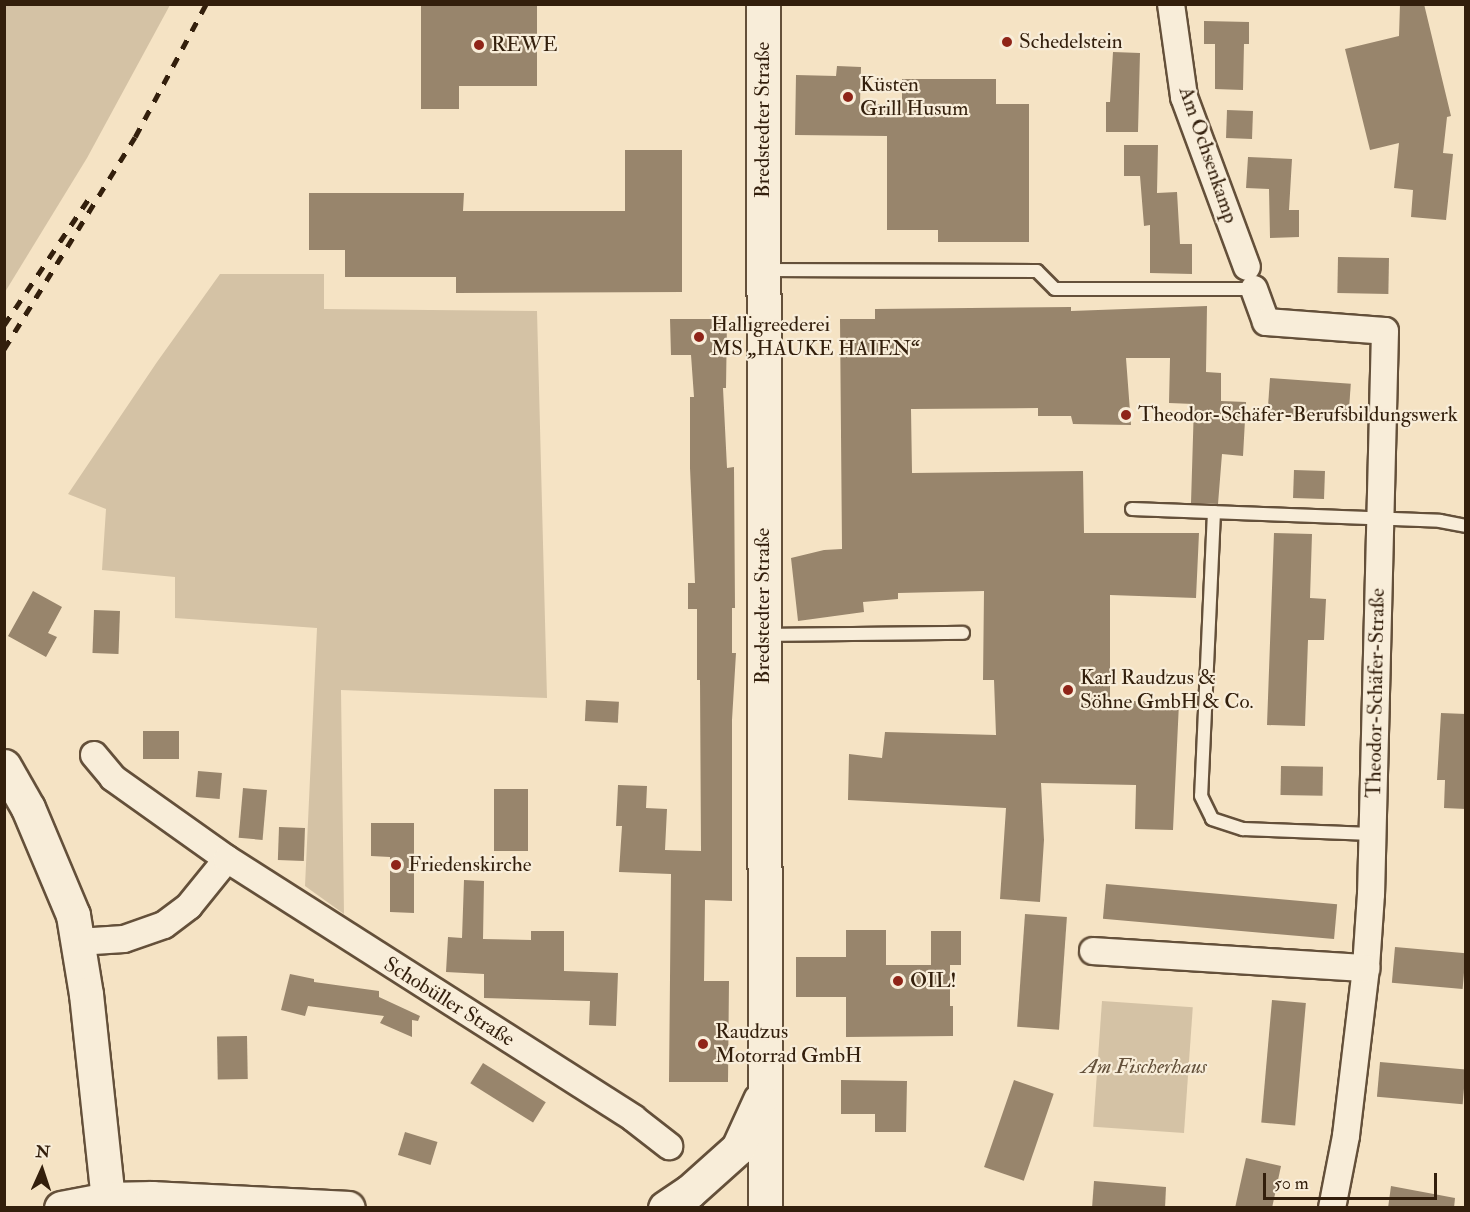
<!DOCTYPE html>
<meta charset="utf-8">
<style>
body{margin:0}
#map{position:relative;width:1470px;height:1212px;overflow:hidden;background:#f5e3c4;font-family:"IM FELL Double Pica",serif}
div>[style]{position:absolute}
[style*='--x']{left:calc(var(--x)*1px);top:calc(var(--y)*1px);width:calc(var(--w)*1px);rotate:calc(var(--a)*1deg)}
.green>*{inset:0;background:#d4c2a5;transform-origin:0 0}
.building>*{inset:0;background:#98856c;transform-origin:0 0}
.roads{filter:drop-shadow(2px 0 #64503a) drop-shadow(-2px 0 #64503a) drop-shadow(0 2px #64503a) drop-shadow(0 -2px #64503a)}
.lane>*{height:12px;margin:-6px;padding:0 6px;transform-origin:6px;border-radius:6px;background:#f8edd9}
.street>*{height:26px;margin:-13px;padding:0 13px;transform-origin:13px;border-radius:13px;background:#f8edd9}
.secondary>*{height:33px;margin:-16.5px;padding:0 16.5px;transform-origin:16.5px;border-radius:16.5px;background:#f8edd9}
.rail>*{height:4.5px;margin-top:-2.25px;transform-origin:0;background:repeating-linear-gradient(90deg,#331f0c 0 10px,transparent 0 20px)}
.dots>*{width:16px;height:16px;translate:-50% -50%;box-sizing:border-box;border:3px solid #f8edd9;border-radius:50%}
span{translate:-50% -50%;white-space:nowrap;text-align:center;line-height:1.15;-webkit-text-stroke:4.5px #f8edd9;paint-order:stroke}
.poi-label{font-size:21px;color:#331f0c}
.left{translate:0 -50%;text-align:left}
.street-label{font-size:21px;color:#331f0c}
.park-label{font-size:21px;color:#63503a;font-style:italic}
.frame{position:absolute;inset:0;border:6px solid #331f0c;pointer-events:none}
.north{position:absolute;left:12px;top:1140px;width:60px;height:60px;-webkit-text-stroke:4px #f8edd9;paint-order:stroke;rotate:3deg;font-size:16px;font-weight:700;line-height:24px;text-align:center;color:#331f0c}
.north::after{content:'';display:block;margin:auto;width:21px;height:27px;background:#331f0c;clip-path:polygon(50% 0,100% 100%,50% 72%,0 100%)}
.scale{position:absolute;left:1263px;top:1173px;width:174px;height:27px;box-sizing:border-box;border:3px solid #331f0c;border-top:0;padding-left:8px;font-size:18px;line-height:21px;white-space:nowrap;color:#331f0c;-webkit-text-stroke:4px #f8edd9;paint-order:stroke}
</style>
<div id="map">
<div class="green">
<i style="clip-path:polygon(5px 4px,170px 5px,87px 158px,5px 292px)"></i>
<i style="clip-path:polygon(220px 274px,324px 274px,324px 309px,537px 311px,547px 698px,341px 690px,344px 914px,305px 886px,317px 628px,175px 618px,175px 577px,102px 570px,106px 509px,68px 494px,157px 362px)"></i>
<i style="left:1102px;top:1001px;width:91px;height:126px;rotate:4deg"></i>
</div>
<div class="building">
<i style="clip-path:polygon(421px 4px,537px 4px,537px 86px,459px 86px,459px 109px,421px 109px)"></i>
<i style="clip-path:polygon(1400px 4px,1424px 4px,1451px 116px,1447px 117px,1443px 153px,1453px 154px,1446px 220px,1411px 217px,1413px 190px,1394px 188px,1399px 143px,1370px 150px,1345px 49px,1399px 36px)"></i>
<i style="clip-path:polygon(1204px 21px,1249px 22px,1249px 44px,1244px 44px,1243px 90px,1215px 89px,1215px 44px,1204px 44px)"></i>
<i style="clip-path:polygon(1113px 52px,1140px 53px,1138px 132px,1106px 132px,1106px 102px,1110px 102px)"></i>
<i style="clip-path:polygon(837px 66px,861px 67px,860px 104px,902px 104px,902px 79px,996px 79px,996px 104px,1029px 104px,1029px 242px,938px 242px,938px 230px,887px 230px,887px 136px,795px 135px,796px 75px,836px 76px)"></i>
<i style="left:1227px;top:110px;width:26px;height:28px;rotate:2deg"></i>
<i style="clip-path:polygon(1124px 145px,1158px 145px,1157px 193px,1177px 192px,1180px 244px,1192px 244px,1192px 274px,1150px 273px,1150px 225px,1144px 226px,1140px 176px,1124px 176px)"></i>
<i style="clip-path:polygon(625px 150px,682px 150px,682px 292px,456px 293px,456px 277px,345px 277px,345px 250px,309px 250px,309px 193px,464px 193px,463px 211px,625px 211px)"></i>
<i style="clip-path:polygon(1248px 157px,1292px 159px,1289px 210px,1299px 210px,1299px 237px,1270px 238px,1269px 189px,1246px 188px)"></i>
<i style="left:1338px;top:257px;width:51px;height:36px;rotate:1deg"></i>
<i style="clip-path:polygon(1207px 306px,1206px 372px,1221px 373px,1221px 401px,1246px 402px,1243px 456px,1222px 454px,1218px 504px,1191px 503px,1194px 404px,1169px 403px,1170px 358px,1126px 358px,1131px 425px,1073px 424px,1071px 416px,1038px 416px,1038px 408px,911px 409px,912px 473px,1083px 471px,1084px 533px,1199px 533px,1196px 598px,1110px 595px,1110px 700px,1179px 703px,1173px 830px,1135px 829px,1136px 785px,1041px 783px,1044px 840px,1040px 902px,1000px 899px,1006px 808px,848px 800px,849px 754px,882px 758px,885px 732px,996px 735px,994px 680px,983px 680px,984px 591px,898px 593px,898px 599px,863px 602px,864px 612px,798px 621px,791px 558px,824px 550px,842px 549px,840px 319px,875px 319px,875px 309px,1071px 307px,1071px 311px)"></i>
<i style="clip-path:polygon(670px 319px,727px 319px,726px 388px,723px 388px,727px 468px,734px 467px,735px 608px,732px 608px,732px 653px,736px 653px,732px 720px,732px 901px,705px 900px,704px 981px,729px 981px,728px 1082px,669px 1082px,671px 874px,619px 872px,622px 826px,616px 826px,618px 785px,647px 786px,646px 808px,667px 809px,665px 850px,701px 851px,700px 680px,697px 680px,697px 609px,688px 609px,688px 583px,695px 583px,690px 468px,690px 397px,694px 397px,691px 355px,671px 355px)"></i>
<i style="left:1270px;top:378px;width:81px;height:37px;rotate:4deg"></i>
<i style="left:1294px;top:470px;width:31px;height:28px;rotate:2deg"></i>
<i style="clip-path:polygon(1274px 533px,1312px 534px,1310px 598px,1326px 599px,1324px 640px,1308px 640px,1305px 726px,1267px 725px)"></i>
<i style="clip-path:polygon(33px 591px,62px 607px,48px 633px,57px 637px,46px 657px,8px 636px)"></i>
<i style="left:94px;top:610px;width:26px;height:43px;rotate:2deg"></i>
<i style="left:586px;top:700px;width:33px;height:21px;rotate:3deg"></i>
<i style="clip-path:polygon(1441px 713px,1466px 714px,1466px 809px,1444px 808px,1445px 780px,1437px 780px)"></i>
<i style="left:143px;top:731px;width:36px;height:28px"></i>
<i style="left:1281px;top:766px;width:42px;height:29px;rotate:1deg"></i>
<i style="left:198px;top:771px;width:24px;height:26px;rotate:5deg"></i>
<i style="left:243px;top:788px;width:24px;height:50px;rotate:5deg"></i>
<i style="left:494px;top:789px;width:34px;height:62px"></i>
<i style="clip-path:polygon(371px 823px,414px 823px,414px 913px,390px 912px,390px 857px,371px 856px)"></i>
<i style="left:279px;top:827px;width:26px;height:33px;rotate:2deg"></i>
<i style="clip-path:polygon(464px 880px,484px 881px,483px 939px,531px 940px,531px 931px,564px 931px,564px 971px,618px 973px,616px 1026px,589px 1025px,590px 1001px,484px 998px,484px 974px,446px 972px,448px 937px,462px 938px)"></i>
<i style="left:1106px;top:884px;width:232px;height:35px;rotate:5deg"></i>
<i style="left:1025px;top:914px;width:42px;height:113px;rotate:4deg"></i>
<i style="clip-path:polygon(846px 930px,886px 930px,886px 965px,931px 965px,931px 931px,961px 931px,961px 965px,950px 965px,950px 1006px,953px 1006px,953px 1036px,846px 1037px,846px 997px,796px 997px,796px 957px,846px 957px)"></i>
<i style="left:1395px;top:947px;width:71px;height:36px;rotate:5deg"></i>
<i style="clip-path:polygon(290px 974px,314px 979px,314px 982px,379px 991px,379px 997px,420px 1016px,418px 1021px,412px 1020px,412px 1037px,380px 1023px,384px 1016px,308px 1006px,305px 1016px,281px 1010px)"></i>
<i style="left:1272px;top:1000px;width:34px;height:123px;rotate:5deg"></i>
<i style="left:247px;top:1036px;width:43px;height:30px;rotate:89deg"></i>
<i style="left:1380px;top:1062px;width:86px;height:35px;rotate:5deg"></i>
<i style="left:483px;top:1063px;width:74px;height:24px;rotate:32deg"></i>
<i style="clip-path:polygon(841px 1080px,907px 1081px,906px 1132px,875px 1132px,875px 1114px,841px 1114px)"></i>
<i style="left:1014px;top:1080px;width:42px;height:92px;rotate:19deg"></i>
<i style="left:405px;top:1132px;width:34px;height:24px;rotate:17deg"></i>
<i style="clip-path:polygon(1246px 1158px,1281px 1166px,1272px 1208px,1235px 1208px)"></i>
<i style="clip-path:polygon(1094px 1181px,1166px 1187px,1165px 1208px,1092px 1208px)"></i>
<i style="clip-path:polygon(1391px 1186px,1455px 1198px,1454px 1208px,1388px 1208px)"></i>
</div>
<div class="roads">
<div class="lane">
<i style="--x:765;--y:270;--w:272;--a:0.2"></i>
<i style="--x:1037;--y:271;--w:25;--a:45"></i>
<i style="--x:1055;--y:289;--w:199;--a:0"></i>
<i style="--x:1132;--y:509;--w:308;--a:2.2"></i>
<i style="--x:1440;--y:521;--w:26;--a:11"></i>
<i style="--x:1214;--y:512;--w:284;--a:92.6"></i>
<i style="--x:1201;--y:796;--w:25;--a:64"></i>
<i style="--x:1212;--y:819;--w:33;--a:18"></i>
<i style="--x:1243;--y:829;--w:129;--a:2.2"></i>
<i style="--x:765;--y:635;--w:198;--a:-0.6"></i>
</div>
<div class="street">
<i style="--x:1171;--y:4;--w:94;--a:82"></i>
<i style="--x:1184;--y:97;--w:181;--a:69.7"></i>
<i style="--x:1254;--y:289;--w:35;--a:70"></i>
<i style="--x:1266;--y:322;--w:119;--a:4.3"></i>
<i style="--x:1385;--y:331;--w:563;--a:91.42"></i>
<i style="--x:1371;--y:894;--w:74;--a:93.9"></i>
<i style="--x:1366;--y:968;--w:169;--a:96.8"></i>
<i style="--x:1346;--y:1136;--w:73;--a:101"></i>
<i style="--x:94;--y:755;--w:30;--a:50"></i>
<i style="--x:113;--y:778;--w:140;--a:35.4"></i>
<i style="--x:78;--y:942;--w:46;--a:-3.7"></i>
<i style="--x:124;--y:939;--w:42;--a:-19.3"></i>
<i style="--x:164;--y:925;--w:31;--a:-37"></i>
<i style="--x:189;--y:906;--w:60;--a:-51"></i>
<i style="--x:227;--y:859;--w:482;--a:32.5"></i>
<i style="--x:633;--y:1118;--w:46;--a:37.9"></i>
<i style="--x:1093;--y:951;--w:274;--a:3.6"></i>
</div>
<div class="secondary">
<i style="--x:763;--y:4;--w:1204;--a:89.9"></i>
<i style="--x:4;--y:766;--w:48;--a:60.3"></i>
<i style="--x:28;--y:808;--w:116;--a:67.2"></i>
<i style="--x:73;--y:915;--w:80;--a:80.7"></i>
<i style="--x:86;--y:994;--w:206;--a:83.9"></i>
<i style="--x:61;--y:1208;--w:48;--a:-10.8"></i>
<i style="--x:108;--y:1199;--w:44;--a:-1.3"></i>
<i style="--x:152;--y:1198;--w:196;--a:2.9"></i>
<i style="--x:665;--y:1208;--w:29;--a:-34"></i>
<i style="--x:689;--y:1192;--w:66;--a:-41.9"></i>
<i style="--x:738;--y:1148;--w:53;--a:-65.4"></i>
</div>
</div>
<div class="rail">
<i style="--x:4;--y:325;--w:153;--a:-56.2"></i>
<i style="--x:4;--y:349;--w:249;--a:-58.3"></i>
<i style="--x:135;--y:137;--w:151;--a:-61.9"></i>
</div>
<div class="dots">
<i style="left:1007px;top:42px;background:#8f2418"></i>
<i style="left:479px;top:45px;background:#8f2418"></i>
<i style="left:848px;top:97px;background:#8f2418"></i>
<i style="left:699px;top:337px;background:#8f2418"></i>
<i style="left:1126px;top:415px;background:#8f2418"></i>
<i style="left:1068px;top:690px;background:#8f2418"></i>
<i style="left:396px;top:865px;background:#8f2418"></i>
<i style="left:898px;top:981px;background:#8f2418"></i>
<i style="left:703px;top:1044px;background:#8f2418"></i>
</div>
<div class="poi-label">
<span class="left" style="left:1019px;top:42px">Schedelstein</span>
<span class="left" style="left:491px;top:45px">REWE</span>
<span class="left" style="left:860px;top:97px">Küsten<br>Grill Husum</span>
<span class="left" style="left:711px;top:337px">Halligreederei<br>MS „HAUKE HAIEN“</span>
<span class="left" style="left:1138px;top:415px">Theodor-Schäfer-Berufsbildungswerk</span>
<span class="left" style="left:1080px;top:690px">Karl Raudzus &amp;<br>Söhne GmbH &amp; Co.</span>
<span class="left" style="left:408px;top:865px">Friedenskirche</span>
<span class="left" style="left:910px;top:981px">OIL!</span>
<span class="left" style="left:715px;top:1044px">Raudzus<br>Motorrad GmbH</span>
</div>
<div class="street-label">
<span style="left:763px;top:120px;rotate:-90deg">Bredstedter Straße</span>
<span style="left:1208px;top:155px;rotate:71deg">Am Ochsenkamp</span>
<span style="left:763px;top:606px;rotate:-90deg">Bredstedter Straße</span>
<span style="left:1376px;top:693px;rotate:-89deg">Theodor-Schäfer-Straße</span>
<span style="left:449px;top:1002px;rotate:32deg">Schobüller Straße</span>
</div>
<div class="park-label">
<span style="left:1144px;top:1067px">Am Fischerhaus</span>
</div>
<div class="frame"></div>
<div class="north">N</div>
<div class="scale">50 m</div>
</div>
